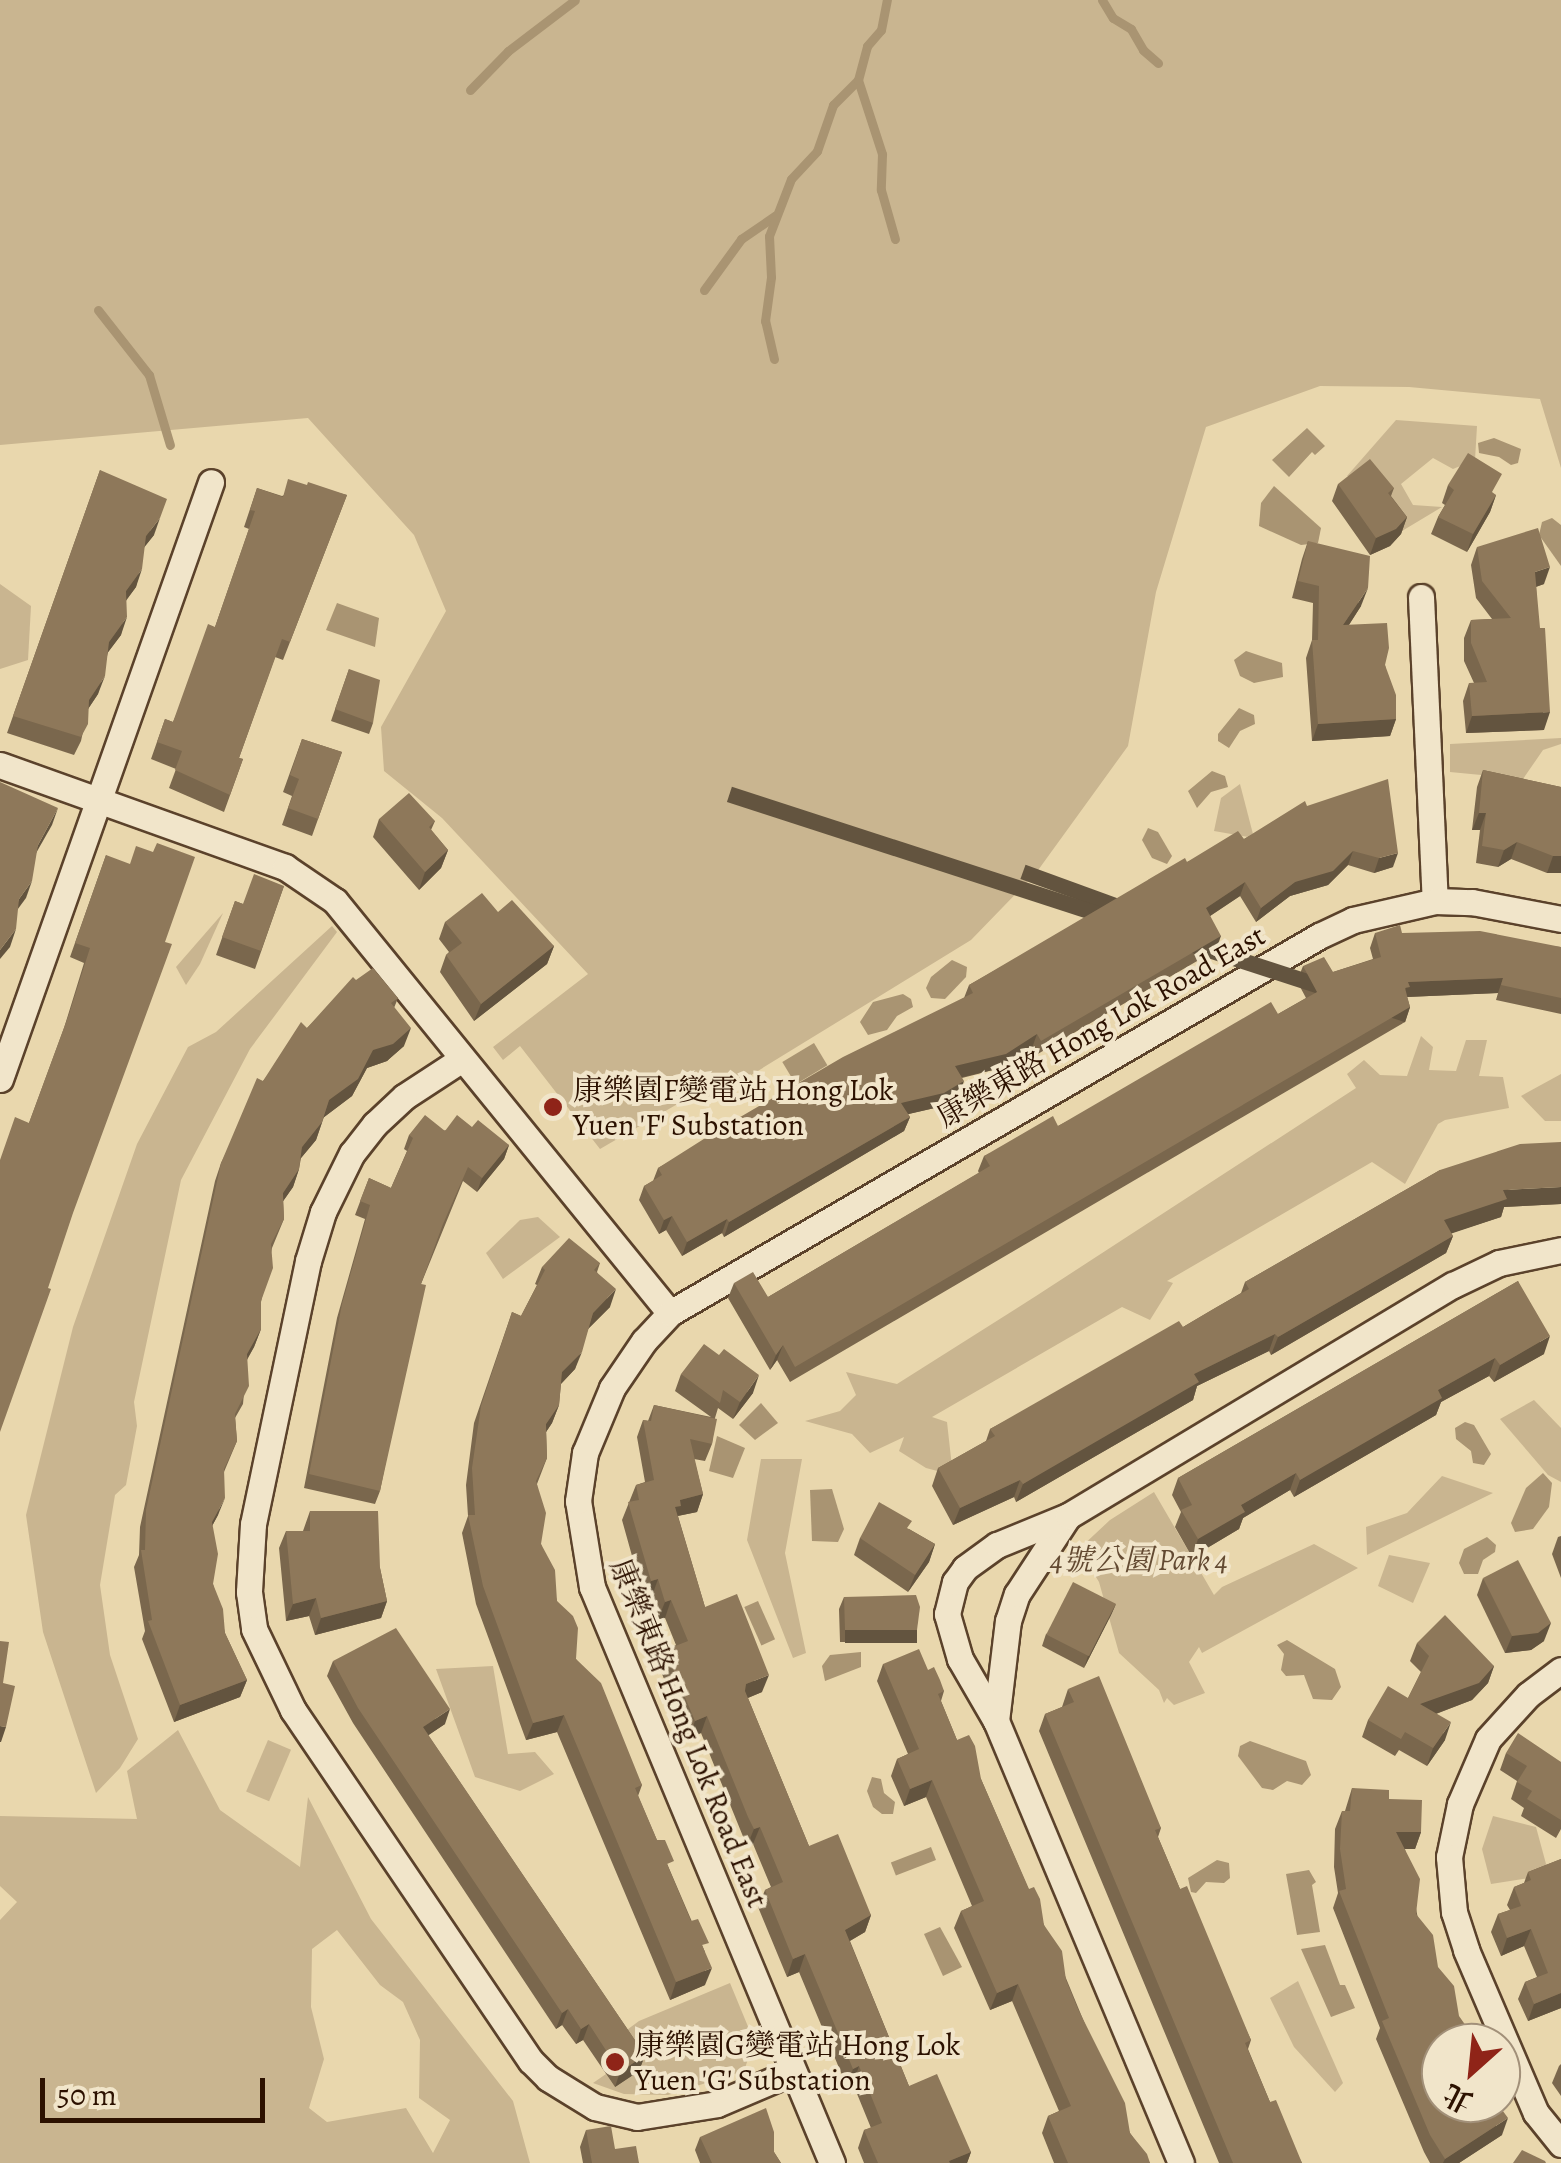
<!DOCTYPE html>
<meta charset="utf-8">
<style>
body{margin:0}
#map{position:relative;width:1561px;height:2163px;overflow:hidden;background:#e9d7ad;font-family:Alegreya,"Noto Serif TC",serif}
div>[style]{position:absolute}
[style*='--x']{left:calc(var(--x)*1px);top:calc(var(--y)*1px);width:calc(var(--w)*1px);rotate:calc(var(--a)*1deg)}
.green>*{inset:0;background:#c9b590;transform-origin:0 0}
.water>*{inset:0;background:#a99472;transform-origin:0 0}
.stream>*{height:9px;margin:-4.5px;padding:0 4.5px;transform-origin:4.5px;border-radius:4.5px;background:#a99472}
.roads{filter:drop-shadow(2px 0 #5b422b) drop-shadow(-2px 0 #5b422b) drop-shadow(0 2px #5b422b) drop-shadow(0 -2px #5b422b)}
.minor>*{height:25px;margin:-12.5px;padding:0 12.5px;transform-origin:12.5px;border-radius:12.5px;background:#f1e5ca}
.wall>*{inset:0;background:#7a674d}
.shaded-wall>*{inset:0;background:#63543f;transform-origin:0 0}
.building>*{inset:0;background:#8e785a;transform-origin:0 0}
.dots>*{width:28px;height:28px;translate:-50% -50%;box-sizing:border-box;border:5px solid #f1e5ca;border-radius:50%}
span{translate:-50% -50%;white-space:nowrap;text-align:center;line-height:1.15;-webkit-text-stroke:8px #f1e5ca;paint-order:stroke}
.street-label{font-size:30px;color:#2c1100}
.poi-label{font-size:30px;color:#2c1100}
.left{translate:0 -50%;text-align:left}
.park-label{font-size:30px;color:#634a32;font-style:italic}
.north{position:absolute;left:1421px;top:2023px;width:100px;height:100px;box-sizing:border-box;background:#f1e5ca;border:2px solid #a29079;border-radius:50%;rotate:207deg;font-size:28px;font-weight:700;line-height:40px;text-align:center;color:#2c1100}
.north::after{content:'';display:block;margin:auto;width:35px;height:45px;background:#8f2418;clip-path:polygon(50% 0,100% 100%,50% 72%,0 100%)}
.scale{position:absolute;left:40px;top:2078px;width:225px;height:45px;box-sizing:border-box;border:5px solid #2c1100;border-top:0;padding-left:12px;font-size:30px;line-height:35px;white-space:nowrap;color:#2c1100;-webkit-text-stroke:8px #f1e5ca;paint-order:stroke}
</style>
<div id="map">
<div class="green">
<i style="clip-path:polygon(0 0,1561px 0,1561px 468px,1540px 399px,1409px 387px,1320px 386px,1206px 427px,1156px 592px,1128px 746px,1036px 873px,971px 940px,704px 1104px,694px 1090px,693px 1095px,600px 1149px,520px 1046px,503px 1060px,493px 1047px,588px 974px,442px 818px,384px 771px,381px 727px,446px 611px,414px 535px,308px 418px,0 445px)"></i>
<i style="clip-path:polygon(1396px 420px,1477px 426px,1475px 460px,1453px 469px,1433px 458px,1401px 484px,1413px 505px,1442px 507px,1402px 531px,1387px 485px,1347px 476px)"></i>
<i style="clip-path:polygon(0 584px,31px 606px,28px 660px,0 669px)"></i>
<i style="clip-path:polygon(1561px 738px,1561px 744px,1543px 750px,1523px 779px,1450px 772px,1450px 744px)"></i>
<i style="clip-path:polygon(1240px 784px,1254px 838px,1214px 831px,1221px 798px)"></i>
<i style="clip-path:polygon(223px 913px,200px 964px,186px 985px,176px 967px)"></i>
<i style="clip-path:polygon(332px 926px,337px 932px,250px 1049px,181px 1180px,134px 1402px,137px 1426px,126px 1485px,115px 1495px,100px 1585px,110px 1655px,138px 1739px,120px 1768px,96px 1793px,43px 1632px,26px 1515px,73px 1327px,137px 1144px,188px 1047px,216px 1032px)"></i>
<i style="clip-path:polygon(1421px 1036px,1433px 1047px,1429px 1070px,1456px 1071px,1466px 1040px,1487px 1040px,1479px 1076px,1503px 1077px,1509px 1108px,1445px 1120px,1438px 1124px,1405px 1184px,1372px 1162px,1167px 1281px,1173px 1283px,1150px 1320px,1122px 1307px,932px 1417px,947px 1422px,952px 1467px,945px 1473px,926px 1468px,899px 1451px,904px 1437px,870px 1453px,852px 1434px,805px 1421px,840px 1411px,856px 1395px,846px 1372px,897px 1384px,1036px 1296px,1356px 1088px,1347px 1074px,1364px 1060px,1380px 1075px,1407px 1076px)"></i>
<i style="clip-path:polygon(1561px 1074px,1561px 1121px,1545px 1121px,1521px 1096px)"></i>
<i style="clip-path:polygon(538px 1217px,560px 1237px,503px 1279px,486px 1253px,520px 1220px)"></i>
<i style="clip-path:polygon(1534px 1400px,1561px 1428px,1561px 1482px,1548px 1475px,1500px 1419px)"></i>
<i style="clip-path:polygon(761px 1459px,802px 1459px,785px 1553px,806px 1653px,793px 1658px,747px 1540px)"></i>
<i style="clip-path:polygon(1442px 1476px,1493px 1493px,1367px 1555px,1366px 1527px,1407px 1513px)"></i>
<i style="clip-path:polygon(1154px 1492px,1214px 1595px,1222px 1587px,1314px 1544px,1358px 1568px,1202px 1653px,1199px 1647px,1189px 1662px,1205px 1693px,1174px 1705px,1167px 1698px,1164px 1703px,1159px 1690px,1119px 1653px,1099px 1582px,1079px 1549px,1110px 1520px)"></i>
<i style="clip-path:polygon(1389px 1555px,1430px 1563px,1413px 1603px,1378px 1586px)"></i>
<i style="clip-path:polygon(493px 1666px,508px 1754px,535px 1752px,554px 1774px,520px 1791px,475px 1777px,436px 1669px)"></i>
<i style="clip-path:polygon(evenodd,178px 1730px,220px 1810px,300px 1867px,308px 1797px,371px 1919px,513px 2101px,530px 2163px,0 2163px,0 1920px,17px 1902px,0 1886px,0 1816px,137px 1819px,127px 1771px,178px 1730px,337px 1930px,380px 1985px,403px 2002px,420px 2040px,419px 2098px,450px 2120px,433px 2153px,406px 2108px,327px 2122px,309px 2108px,324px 2059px,311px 2007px,312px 1949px,337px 1930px)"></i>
<i style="left:268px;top:1740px;width:25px;height:56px;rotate:23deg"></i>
<i style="clip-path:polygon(1493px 1816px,1536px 1827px,1549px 1875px,1491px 1884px,1482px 1849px)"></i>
<i style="clip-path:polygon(1298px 1981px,1343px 2083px,1335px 2092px,1294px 2047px,1270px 1998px)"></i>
<i style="clip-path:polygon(730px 1983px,754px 2041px,744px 2071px,668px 2095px,624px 2094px,593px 2083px,606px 2074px,615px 2087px,616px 2038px,639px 2021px)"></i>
</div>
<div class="water">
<i style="clip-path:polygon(1307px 428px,1325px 446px,1315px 455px,1312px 452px,1289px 477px,1272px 460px)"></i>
<i style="clip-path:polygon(1494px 438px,1521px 449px,1518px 463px,1511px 465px,1499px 457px,1479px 453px,1478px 443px)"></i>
<i style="clip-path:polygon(1274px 486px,1321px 528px,1318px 543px,1301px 545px,1259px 526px,1261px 503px)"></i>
<i style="clip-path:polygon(1552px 518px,1561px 525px,1561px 566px,1539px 535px,1542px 522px)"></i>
<i style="clip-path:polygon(337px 603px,379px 618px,375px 647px,326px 630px)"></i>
<i style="clip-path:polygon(1246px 651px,1282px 663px,1283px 677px,1254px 683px,1240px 676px,1234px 660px)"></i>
<i style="clip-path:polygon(1239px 708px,1254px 715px,1255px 724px,1240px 731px,1229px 748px,1218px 741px,1218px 734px)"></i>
<i style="clip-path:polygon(1212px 771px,1225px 776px,1228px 787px,1211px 792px,1197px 808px,1188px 791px)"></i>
<i style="clip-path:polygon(1148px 828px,1158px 832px,1172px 856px,1167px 864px,1152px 858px,1142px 840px)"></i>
<i style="clip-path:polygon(952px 960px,967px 967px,966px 977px,945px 999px,931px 998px,926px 988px,931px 977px)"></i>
<i style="clip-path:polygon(903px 994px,911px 999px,913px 1007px,897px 1016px,887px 1030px,868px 1035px,860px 1022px,873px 1002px)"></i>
<i style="left:814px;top:1043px;width:26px;height:37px;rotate:59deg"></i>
<i style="clip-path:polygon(761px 1403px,778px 1423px,755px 1440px,739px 1425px)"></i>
<i style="clip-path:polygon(1465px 1422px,1474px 1425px,1491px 1454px,1484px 1465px,1473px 1463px,1471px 1451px,1456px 1439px,1455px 1428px)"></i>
<i style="clip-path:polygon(717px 1436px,745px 1448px,733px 1478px,709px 1471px)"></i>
<i style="clip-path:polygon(1543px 1473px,1552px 1483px,1549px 1507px,1533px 1529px,1515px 1532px,1511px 1523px,1526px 1488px)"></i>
<i style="clip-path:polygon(832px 1489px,844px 1529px,838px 1542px,812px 1541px,810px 1490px)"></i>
<i style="clip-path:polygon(1487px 1537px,1496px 1545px,1495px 1552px,1483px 1560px,1478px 1574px,1464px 1574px,1459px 1563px,1464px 1549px)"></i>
<i style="left:758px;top:1601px;width:42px;height:15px;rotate:66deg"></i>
<i style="clip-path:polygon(1287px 1640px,1335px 1669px,1341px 1687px,1332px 1700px,1313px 1699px,1304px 1675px,1286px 1676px,1281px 1670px,1284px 1654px,1277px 1645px)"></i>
<i style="clip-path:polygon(861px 1652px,861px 1667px,825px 1681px,822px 1666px,830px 1655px)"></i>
<i style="clip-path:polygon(1250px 1741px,1306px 1761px,1311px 1775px,1302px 1785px,1287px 1781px,1273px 1790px,1262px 1788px,1238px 1756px,1240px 1746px)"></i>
<i style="clip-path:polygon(872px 1777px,881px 1779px,884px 1793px,895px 1802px,893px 1814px,882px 1814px,873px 1807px,867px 1791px)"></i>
<i style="left:931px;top:1847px;width:14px;height:43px;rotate:69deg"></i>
<i style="clip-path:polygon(1217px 1860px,1229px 1863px,1230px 1878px,1224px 1883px,1206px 1882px,1196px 1893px,1191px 1892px,1188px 1878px)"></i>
<i style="clip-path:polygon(1309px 1870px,1316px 1882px,1312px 1885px,1320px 1932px,1297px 1935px,1286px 1874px)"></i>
<i style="clip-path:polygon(940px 1927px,962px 1967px,943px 1976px,924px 1934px)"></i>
<i style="clip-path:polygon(1325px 1945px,1340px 1985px,1345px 1985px,1355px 2008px,1331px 2017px,1301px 1949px)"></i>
</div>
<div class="stream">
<i style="--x:1102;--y:0;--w:21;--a:59"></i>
<i style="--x:1113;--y:18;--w:21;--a:31"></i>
<i style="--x:1131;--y:29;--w:24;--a:60"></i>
<i style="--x:1143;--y:50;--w:20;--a:41"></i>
<i style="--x:858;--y:80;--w:78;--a:72"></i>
<i style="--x:882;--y:154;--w:36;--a:92"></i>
<i style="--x:881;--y:190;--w:51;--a:74.1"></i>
<i style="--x:470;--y:90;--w:54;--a:-45.7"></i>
<i style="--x:508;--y:51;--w:84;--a:-37.3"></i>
<i style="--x:704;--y:290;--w:63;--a:-54"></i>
<i style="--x:741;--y:239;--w:42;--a:-34.4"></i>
<i style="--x:98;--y:310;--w:83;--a:51.9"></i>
<i style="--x:149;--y:375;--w:73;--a:73.3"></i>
<i style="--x:774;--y:359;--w:39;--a:-103"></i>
<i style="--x:765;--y:321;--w:44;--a:-82.2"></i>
<i style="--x:771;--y:277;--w:41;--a:-92.8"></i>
<i style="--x:769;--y:236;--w:61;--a:-68.9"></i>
<i style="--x:791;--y:179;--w:38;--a:-47"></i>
<i style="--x:817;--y:151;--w:49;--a:-70.8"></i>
<i style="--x:833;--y:105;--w:35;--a:-45"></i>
<i style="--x:858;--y:80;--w:35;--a:-75"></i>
<i style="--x:867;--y:46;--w:21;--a:-49"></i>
<i style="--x:881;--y:30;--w:31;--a:-79"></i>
</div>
<div class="roads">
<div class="minor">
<i style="--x:1421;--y:597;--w:304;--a:87.4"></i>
<i style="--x:0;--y:765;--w:303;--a:19.7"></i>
<i style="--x:285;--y:867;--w:60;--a:34.2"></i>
<i style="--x:335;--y:901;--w:531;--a:50.89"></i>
<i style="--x:462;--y:1059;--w:69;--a:146.8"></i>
<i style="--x:404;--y:1097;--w:40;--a:137"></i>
<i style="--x:375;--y:1124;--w:37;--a:128"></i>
<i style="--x:352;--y:1153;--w:66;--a:116.2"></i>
<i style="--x:323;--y:1212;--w:51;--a:107"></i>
<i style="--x:308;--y:1261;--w:269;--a:101.8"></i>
<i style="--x:253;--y:1524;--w:68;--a:93.4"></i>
<i style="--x:249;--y:1592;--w:37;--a:82"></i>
<i style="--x:254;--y:1629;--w:90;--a:64.3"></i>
<i style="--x:293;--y:1710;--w:424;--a:55.9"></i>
<i style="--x:531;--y:2061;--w:24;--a:45"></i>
<i style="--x:548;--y:2078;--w:55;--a:31.7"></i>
<i style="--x:595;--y:2107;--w:43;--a:13.4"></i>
<i style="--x:637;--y:2117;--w:81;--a:-9.2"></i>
<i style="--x:717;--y:2104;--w:82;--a:-23.1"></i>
<i style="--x:0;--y:1079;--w:633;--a:-70.53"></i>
<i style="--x:1561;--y:1670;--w:41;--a:142.9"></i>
<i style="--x:1528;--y:1695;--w:59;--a:132.3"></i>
<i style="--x:1488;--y:1739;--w:71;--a:113.3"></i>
<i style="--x:1460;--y:1804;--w:54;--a:101.7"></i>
<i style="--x:1449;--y:1857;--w:55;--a:84.8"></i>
<i style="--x:1454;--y:1912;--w:40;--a:72"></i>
<i style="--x:1466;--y:1950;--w:177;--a:66.8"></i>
<i style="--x:1536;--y:2113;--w:40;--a:51"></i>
<i style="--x:996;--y:1721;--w:101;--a:-83.2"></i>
<i style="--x:1008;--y:1621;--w:28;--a:-72"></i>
<i style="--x:1017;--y:1594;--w:93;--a:-56.8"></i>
<i style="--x:832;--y:2163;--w:624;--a:-112.62"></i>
<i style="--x:592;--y:1587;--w:87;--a:-99.2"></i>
<i style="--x:578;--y:1501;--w:49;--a:-81.7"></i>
<i style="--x:585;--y:1453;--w:70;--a:-67.4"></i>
<i style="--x:612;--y:1388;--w:57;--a:-55.8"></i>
<i style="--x:644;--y:1341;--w:38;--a:-47"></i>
<i style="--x:670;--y:1313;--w:751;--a:-30.15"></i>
<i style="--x:1319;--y:936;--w:38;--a:-25"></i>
<i style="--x:1353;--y:920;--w:84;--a:-13"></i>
<i style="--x:1435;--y:901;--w:37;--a:2"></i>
<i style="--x:1472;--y:902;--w:91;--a:10.8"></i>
<i style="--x:1181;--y:2163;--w:479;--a:-112.7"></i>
<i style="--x:996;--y:1721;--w:72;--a:-120.1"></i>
<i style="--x:960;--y:1659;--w:47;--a:-106.1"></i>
<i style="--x:947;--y:1614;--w:33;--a:-76"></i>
<i style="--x:955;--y:1582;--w:17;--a:-54"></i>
<i style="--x:965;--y:1568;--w:39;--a:-36"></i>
<i style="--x:997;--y:1545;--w:77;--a:-22.2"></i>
<i style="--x:1068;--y:1516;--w:449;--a:-31"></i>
<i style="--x:1453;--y:1285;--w:51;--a:-25.6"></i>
<i style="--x:1499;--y:1263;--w:63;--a:-11.8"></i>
</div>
</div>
<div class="wall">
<i style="clip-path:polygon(100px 470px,154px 535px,144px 547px,136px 587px,126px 600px,121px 635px,108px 652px,98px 694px,88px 709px,81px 741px,74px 755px,7px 733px)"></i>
<i style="clip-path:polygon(1338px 484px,1394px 488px,1391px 496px,1407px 517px,1401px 534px,1390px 546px,1370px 555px,1332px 501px)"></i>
<i style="clip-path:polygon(307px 485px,347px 495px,283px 660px,275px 657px,239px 758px,243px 759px,224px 812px,169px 788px,176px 769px,151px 759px,165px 719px,173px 722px,215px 627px,249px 529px,244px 527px,257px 488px,282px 496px)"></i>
<i style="clip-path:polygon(1448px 485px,1496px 495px,1490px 512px,1467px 552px,1431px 534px,1438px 517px,1445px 505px,1442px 503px)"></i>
<i style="clip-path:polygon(1308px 541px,1361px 606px,1349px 625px,1385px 665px,1396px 719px,1390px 736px,1312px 741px,1306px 658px,1312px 640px,1313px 603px,1292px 598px,1302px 559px)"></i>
<i style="clip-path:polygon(1477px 547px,1544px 584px,1536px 587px,1544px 730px,1466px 733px,1463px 701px,1469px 683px,1474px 683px,1464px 661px,1464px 638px,1471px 620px,1492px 619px,1476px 598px,1471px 565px)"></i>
<i style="clip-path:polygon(349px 669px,373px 723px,369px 734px,331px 721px)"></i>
<i style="clip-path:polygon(302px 739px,342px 752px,312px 836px,282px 825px,292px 796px,283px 792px)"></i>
<i style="clip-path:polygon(1483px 770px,1561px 787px,1561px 873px,1547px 873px,1511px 859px,1498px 867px,1476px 863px,1480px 830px,1472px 830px,1477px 787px)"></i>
<i style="clip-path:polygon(1307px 806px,1393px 867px,1374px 873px,1348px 865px,1328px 885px,1290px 896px,1256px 922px,1240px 896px,1210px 916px,1216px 950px,1036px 1055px,1032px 1048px,1001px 1068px,962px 1078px,959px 1096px,939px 1107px,908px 1114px,910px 1117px,904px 1131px,724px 1237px,722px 1233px,682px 1256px,666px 1230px,659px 1234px,639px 1200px,644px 1186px,653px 1181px,658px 1168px,964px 998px,969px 985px,1187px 862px,1244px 839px)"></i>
<i style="clip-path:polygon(379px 819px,435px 821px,431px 830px,448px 850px,441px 868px,419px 890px,373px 837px)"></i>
<i style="clip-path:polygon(106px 855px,165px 942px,72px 1214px,29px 1123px,64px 1028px,84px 963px,70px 957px)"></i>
<i style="clip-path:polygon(284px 886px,255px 969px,216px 955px,235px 901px,243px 904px)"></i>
<i style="clip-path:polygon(498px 912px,554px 946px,547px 964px,474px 1021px,440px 972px,446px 955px,449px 952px,439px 939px,445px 922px)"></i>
<i style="clip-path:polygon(1375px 933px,1402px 933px,1561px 947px,1561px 1014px,1496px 1000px,1498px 993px,1407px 997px,1410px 1007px,1405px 1022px,790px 1382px,777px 1360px,770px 1370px,728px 1298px,734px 1283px,768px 1297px,979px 1173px,978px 1171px,984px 1156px,1058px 1126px,1278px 1014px,1306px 998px,1297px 981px,1303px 966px,1333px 972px,1373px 959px,1370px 948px)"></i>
<i style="clip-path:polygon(356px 980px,398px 998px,394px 1008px,404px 1046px,387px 1061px,367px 1068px,352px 1096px,324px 1117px,316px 1140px,301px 1158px,299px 1169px,293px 1187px,283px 1201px,284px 1219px,272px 1248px,261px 1302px,261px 1329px,254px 1347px,247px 1360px,243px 1404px,235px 1418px,237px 1441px,224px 1472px,218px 1515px,212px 1526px,213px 1584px,225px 1633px,247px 1680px,240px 1697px,174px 1722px,142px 1639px,145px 1631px,134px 1567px,139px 1555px,140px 1527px,215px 1181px,221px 1163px,263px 1081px,307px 1028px)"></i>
<i style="clip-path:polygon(472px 1127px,509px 1145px,504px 1159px,477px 1192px,463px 1181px,421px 1284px,380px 1491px,375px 1504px,304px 1488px,337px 1318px,365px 1219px,355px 1215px,369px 1178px,391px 1188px,407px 1151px,404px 1149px,409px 1135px)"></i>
<i style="clip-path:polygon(1440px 1170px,1561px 1204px,1504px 1207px,1501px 1217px,1451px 1233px,1453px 1236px,1446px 1253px,1271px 1355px,1269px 1351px,1197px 1386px,1193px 1400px,1016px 1502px,1014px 1497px,953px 1525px,932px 1486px,938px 1468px,986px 1441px,990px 1429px,1183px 1327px,1241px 1293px,1245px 1282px)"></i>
<i style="clip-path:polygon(600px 1263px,597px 1272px,610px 1307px,588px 1329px,575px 1369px,561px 1384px,559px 1405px,552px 1423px,546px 1432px,547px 1458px,537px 1484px,541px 1544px,557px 1601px,576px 1659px,642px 1785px,638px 1796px,705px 1952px,705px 1985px,670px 2000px,557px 1732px,526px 1740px,476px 1604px,462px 1533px,468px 1516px,466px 1485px,474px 1423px,512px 1312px,521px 1316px,537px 1285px,535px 1284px,542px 1267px)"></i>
<i style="clip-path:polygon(1518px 1281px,1544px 1354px,1494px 1382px,1489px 1376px,1441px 1402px,1436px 1415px,1294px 1497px,1290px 1490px,1243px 1518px,1239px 1529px,1192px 1557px,1175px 1527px,1181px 1512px,1172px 1495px,1178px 1478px)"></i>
<i style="clip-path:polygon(681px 1374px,753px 1393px,733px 1419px,718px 1408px,715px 1418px,712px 1444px,705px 1461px,694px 1459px,703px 1494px,697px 1512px,678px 1516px,705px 1607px,762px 1692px,748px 1698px,809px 1846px,871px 1915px,865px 1932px,850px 1941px,909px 2086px,971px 2152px,967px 2163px,864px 2163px,858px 2148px,864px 2130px,871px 2128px,853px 2084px,847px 2087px,799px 1972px,787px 1977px,758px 1907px,765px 1890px,771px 1887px,753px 1844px,747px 1846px,742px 1834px,701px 1733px,689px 1738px,659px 1667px,665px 1650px,676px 1645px,665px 1618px,658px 1619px,652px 1596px,644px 1599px,622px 1520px,636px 1485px,645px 1482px,637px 1437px,643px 1420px,648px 1421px,654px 1405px,711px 1417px,675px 1391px)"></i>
<i style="clip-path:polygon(310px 1511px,380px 1568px,387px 1601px,381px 1618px,315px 1635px,309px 1616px,286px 1621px,279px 1548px,286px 1531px,303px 1531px)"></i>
<i style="clip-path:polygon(909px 1529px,935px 1544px,929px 1562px,908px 1592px,854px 1555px,860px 1538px)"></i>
<i style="clip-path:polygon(1561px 1536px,1561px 1578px,1552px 1554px,1558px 1537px)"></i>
<i style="clip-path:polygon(1483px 1578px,1544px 1641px,1531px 1650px,1505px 1653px,1477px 1595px)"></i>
<i style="clip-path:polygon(844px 1597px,917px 1630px,912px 1642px,840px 1642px,839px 1609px)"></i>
<i style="clip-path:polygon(1116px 1604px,1111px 1615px,1084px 1668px,1042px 1646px,1046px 1634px)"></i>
<i style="clip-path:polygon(1417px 1643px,1494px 1666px,1488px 1683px,1472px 1700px,1436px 1714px,1445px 1740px,1427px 1766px,1399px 1750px,1395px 1756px,1362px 1737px,1368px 1720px,1408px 1698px,1421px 1672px,1410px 1661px)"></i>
<i style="clip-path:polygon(333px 1661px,445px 1724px,428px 1735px,645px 2055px,639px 2071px,615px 2087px,583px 2040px,576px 2044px,562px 2025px,556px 2029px,353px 1723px,327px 1676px)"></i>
<i style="clip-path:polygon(883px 1664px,928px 1670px,944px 1691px,941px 1701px,957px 1740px,981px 1779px,1044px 1925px,1130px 2133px,1150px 2163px,1054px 2163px,1042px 2133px,1048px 2116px,1059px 2111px,1012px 2001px,990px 2010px,954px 1928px,961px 1911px,972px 1906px,926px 1797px,904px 1806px,891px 1776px,897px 1759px,908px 1754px,877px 1681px)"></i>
<i style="clip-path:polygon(1068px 1689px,1161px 1828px,1158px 1837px,1180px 1889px,1251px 2040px,1248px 2049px,1270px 2102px,1302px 2163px,1219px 2163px,1039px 1731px,1045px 1714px,1062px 1707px)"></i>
<i style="clip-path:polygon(1506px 1753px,1561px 1762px,1561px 1829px,1556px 1838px,1521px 1816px,1524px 1808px,1511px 1799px,1517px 1781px,1500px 1770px)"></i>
<i style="clip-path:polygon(1352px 1788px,1389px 1799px,1421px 1832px,1415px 1849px,1405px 1849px,1441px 2043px,1502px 2135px,1459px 2163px,1430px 2163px,1424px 2152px,1376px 2039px,1380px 2028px,1333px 1908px,1338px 1893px,1334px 1867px,1335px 1829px,1342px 1811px,1345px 1811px)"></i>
<i style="clip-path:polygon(1561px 1859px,1561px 2008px,1528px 2021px,1518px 1999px,1525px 1982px,1537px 1977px,1524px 1946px,1501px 1956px,1491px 1932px,1498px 1914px,1510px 1910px,1507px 1905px,1514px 1887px,1524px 1883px,1528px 1872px)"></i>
<i style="clip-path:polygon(1561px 2064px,1561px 2096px,1552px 2083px,1559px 2066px)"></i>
<i style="clip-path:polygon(586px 2130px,615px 2149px,639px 2163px,583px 2163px,580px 2147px)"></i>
<i style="clip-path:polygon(700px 2137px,774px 2152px,781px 2163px,700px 2163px,695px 2150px)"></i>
</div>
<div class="shaded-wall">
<i style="clip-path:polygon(1496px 495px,1490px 512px,1467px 552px,1473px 534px)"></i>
<i style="clip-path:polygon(1407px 517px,1401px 534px,1390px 546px,1370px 555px,1376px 538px)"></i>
<i style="clip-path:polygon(160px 518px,154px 535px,139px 554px,146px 536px)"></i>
<i style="clip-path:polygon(1550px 567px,1544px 584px,1529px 589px,1535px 572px)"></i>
<i style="clip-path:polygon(142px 569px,136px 587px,120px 609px,126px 591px)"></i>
<i style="clip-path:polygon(1368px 588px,1361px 606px,1337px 643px,1343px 625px)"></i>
<i style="clip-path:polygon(127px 617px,121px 635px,103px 659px,109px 642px)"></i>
<i style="clip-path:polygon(105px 676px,98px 694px,82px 718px,89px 700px)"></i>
<i style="clip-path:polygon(1550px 712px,1544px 730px,1466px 733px,1472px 716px)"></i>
<i style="clip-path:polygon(1396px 719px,1390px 736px,1312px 741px,1318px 724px)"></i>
<i style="clip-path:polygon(58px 808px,52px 825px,31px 862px,38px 845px)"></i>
<i style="clip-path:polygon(1479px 813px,1486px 813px,1480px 830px,1472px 830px)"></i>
<i style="clip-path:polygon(1517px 842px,1511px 859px,1498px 867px,1504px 850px)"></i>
<i style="clip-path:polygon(448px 850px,441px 868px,419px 890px,425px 872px)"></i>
<i style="clip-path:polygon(1353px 851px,1348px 865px,1328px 885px,1290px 896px,1256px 922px,1261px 908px,1295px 882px)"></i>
<i style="clip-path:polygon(1398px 853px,1393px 867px,1374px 873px,1379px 858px)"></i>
<i style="clip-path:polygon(1553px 856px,1561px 856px,1561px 873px,1547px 873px)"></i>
<i style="clip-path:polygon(32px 881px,26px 898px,12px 917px,19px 899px)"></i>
<i style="clip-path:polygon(1245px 882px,1240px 896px,1201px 922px,1206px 908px)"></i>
<i style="clip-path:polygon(16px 929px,10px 947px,0 959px,0 950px)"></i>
<i style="left:1221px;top:936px;width:15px;height:208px;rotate:110deg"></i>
<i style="clip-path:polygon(554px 946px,547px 964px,474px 1021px,481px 1004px)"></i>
<i style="clip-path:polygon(1503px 978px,1498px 993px,1406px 997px,1400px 1003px,1408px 982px)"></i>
<i style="left:1410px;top:1007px;width:16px;height:713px;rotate:108deg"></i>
<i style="clip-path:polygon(411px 1028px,404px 1046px,387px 1061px,367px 1068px,352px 1096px,323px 1118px,329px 1100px,373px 1050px)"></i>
<i style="clip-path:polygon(1037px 1034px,1032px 1048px,1001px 1068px,950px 1080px,955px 1066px)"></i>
<i style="clip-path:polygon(964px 1081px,959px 1096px,939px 1107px,896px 1117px,901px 1103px)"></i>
<i style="clip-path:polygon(910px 1117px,904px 1131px,724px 1237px,729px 1222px)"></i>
<i style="clip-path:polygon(322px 1122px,316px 1140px,296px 1164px,302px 1147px)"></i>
<i style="clip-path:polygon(509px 1145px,504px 1159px,477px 1192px,482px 1178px)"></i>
<i style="clip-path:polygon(299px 1169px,293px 1187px,277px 1210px,283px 1193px)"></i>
<i style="clip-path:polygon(1561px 1187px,1561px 1204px,1504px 1207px,1501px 1217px,1438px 1238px,1444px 1220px,1503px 1190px)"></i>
<i style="clip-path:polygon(672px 1216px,666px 1230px,659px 1234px,664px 1220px)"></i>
<i style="clip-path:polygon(727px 1219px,722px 1233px,682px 1256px,687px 1242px)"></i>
<i style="clip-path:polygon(1453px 1236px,1446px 1253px,1271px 1355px,1278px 1337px)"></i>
<i style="clip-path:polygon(616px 1289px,610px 1307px,586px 1331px,593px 1313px)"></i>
<i style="clip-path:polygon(261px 1329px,254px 1347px,240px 1371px,247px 1354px)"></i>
<i style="clip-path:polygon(1275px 1334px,1269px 1351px,1197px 1386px,1193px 1400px,1016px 1502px,1023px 1484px,1194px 1374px)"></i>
<i style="clip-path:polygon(1550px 1336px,1544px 1354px,1494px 1382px,1500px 1365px)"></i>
<i style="clip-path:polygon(783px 1345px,777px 1360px,770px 1370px,776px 1355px)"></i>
<i style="clip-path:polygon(582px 1352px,575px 1369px,556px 1389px,562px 1372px)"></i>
<i style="clip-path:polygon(1495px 1358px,1489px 1376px,1441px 1402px,1436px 1415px,1294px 1497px,1300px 1480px,1438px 1390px)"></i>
<i style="clip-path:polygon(759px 1375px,753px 1393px,733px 1419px,740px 1402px)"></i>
<i style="clip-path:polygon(559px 1405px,552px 1423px,540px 1441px,546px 1424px)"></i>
<i style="clip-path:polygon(1296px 1473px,1290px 1490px,1243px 1518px,1239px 1529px,1192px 1557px,1198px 1539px,1241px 1505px)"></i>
<i style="clip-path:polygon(1020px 1480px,1014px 1497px,953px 1525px,960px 1508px)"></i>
<i style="clip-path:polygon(703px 1494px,697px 1512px,677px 1516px,675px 1507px,680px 1500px)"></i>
<i style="clip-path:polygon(225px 1498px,218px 1515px,205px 1539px,212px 1522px)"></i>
<i style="clip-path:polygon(935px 1544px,929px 1562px,908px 1592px,915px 1575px)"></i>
<i style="clip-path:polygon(658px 1579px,652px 1596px,644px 1599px,651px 1581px)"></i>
<i style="clip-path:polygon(316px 1598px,309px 1616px,286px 1621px,293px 1604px)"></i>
<i style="clip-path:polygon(671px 1600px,665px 1618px,658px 1619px,665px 1602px)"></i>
<i style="clip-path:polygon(387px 1601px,381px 1618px,315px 1635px,321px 1618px)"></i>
<i style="clip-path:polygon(1116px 1604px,1111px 1615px,1084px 1668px,1088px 1656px)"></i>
<i style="clip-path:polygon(1551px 1623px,1544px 1641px,1531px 1650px,1505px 1653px,1512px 1636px)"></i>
<i style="left:845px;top:1630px;width:72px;height:13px"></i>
<i style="clip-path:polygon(1494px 1666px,1488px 1683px,1472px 1700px,1414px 1722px,1420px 1704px)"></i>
<i style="clip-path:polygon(769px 1675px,762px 1692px,740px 1701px,746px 1684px)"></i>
<i style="clip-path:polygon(247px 1680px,240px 1697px,174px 1722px,180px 1705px)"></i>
<i style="clip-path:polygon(450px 1709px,445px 1724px,417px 1743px,423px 1727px)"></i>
<i style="clip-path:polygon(564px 1715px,557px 1732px,526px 1740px,533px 1723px)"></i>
<i style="clip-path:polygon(707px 1716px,701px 1733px,689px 1738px,695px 1721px)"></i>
<i style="clip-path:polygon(1451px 1722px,1445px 1740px,1427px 1766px,1433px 1748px)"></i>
<i style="clip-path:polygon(0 1726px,6px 1727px,1px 1742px,0 1742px)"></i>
<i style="clip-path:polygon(932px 1780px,926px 1797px,904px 1806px,910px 1789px)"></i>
<i style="clip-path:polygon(760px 1827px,753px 1844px,747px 1846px,754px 1829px)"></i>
<i style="clip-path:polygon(1396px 1832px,1421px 1832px,1415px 1849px,1389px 1849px)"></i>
<i style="clip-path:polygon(871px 1915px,865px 1932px,839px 1947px,845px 1930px)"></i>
<i style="clip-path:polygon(1531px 1929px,1524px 1946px,1501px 1956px,1507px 1938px)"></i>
<i style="clip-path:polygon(805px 1954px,799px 1972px,787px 1977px,793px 1959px)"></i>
<i style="clip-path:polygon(712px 1968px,705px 1985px,670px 2000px,676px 1982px)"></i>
<i style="clip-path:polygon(1018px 1984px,1012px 2001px,990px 2010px,997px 1993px)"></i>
<i style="clip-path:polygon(1561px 1993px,1561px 2008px,1528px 2021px,1534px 2004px)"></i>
<i style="clip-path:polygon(568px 2009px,562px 2025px,556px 2029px,562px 2013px)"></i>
<i style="clip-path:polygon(589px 2024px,583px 2040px,576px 2044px,581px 2029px)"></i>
<i style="clip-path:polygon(645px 2055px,639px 2071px,615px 2087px,620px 2072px)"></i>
<i style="clip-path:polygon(859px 2066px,853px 2084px,847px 2087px,853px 2069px)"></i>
<i style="clip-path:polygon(1508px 2118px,1502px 2135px,1459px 2163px,1443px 2163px,1445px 2159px)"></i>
<i style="clip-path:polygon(971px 2152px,967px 2163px,949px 2163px,949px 2161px)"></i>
</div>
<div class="building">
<i style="clip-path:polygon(1468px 453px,1502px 474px,1492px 492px,1496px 495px,1473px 534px,1438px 517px,1454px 490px,1448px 485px)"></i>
<i style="clip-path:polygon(1370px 459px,1394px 488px,1388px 493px,1407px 517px,1396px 529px,1376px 538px,1338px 484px)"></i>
<i style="clip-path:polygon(100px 470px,167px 499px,160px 518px,146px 536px,142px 569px,126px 591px,127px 617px,109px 642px,105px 676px,89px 700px,88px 724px,81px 737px,13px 716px)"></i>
<i style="clip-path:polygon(288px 479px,307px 485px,308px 482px,347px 495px,290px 642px,282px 639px,239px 758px,243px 759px,230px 795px,175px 770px,182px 751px,157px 742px,165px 719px,173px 722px,208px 624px,215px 627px,255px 511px,250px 510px,257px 488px,283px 497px)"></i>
<i style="clip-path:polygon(1538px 528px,1550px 567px,1535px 572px,1540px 628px,1545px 628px,1550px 712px,1472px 716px,1469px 683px,1487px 682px,1471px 643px,1471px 620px,1511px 618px,1482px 581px,1477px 547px)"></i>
<i style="clip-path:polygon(1308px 541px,1370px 556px,1368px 588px,1343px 625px,1387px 623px,1389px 648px,1385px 665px,1396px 695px,1396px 719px,1318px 724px,1312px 640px,1318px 640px,1319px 586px,1298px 581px)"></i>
<i style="clip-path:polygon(349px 669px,380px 680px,373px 723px,335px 709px)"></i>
<i style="clip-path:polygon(302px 739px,342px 752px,318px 819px,288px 808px,299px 779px,290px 775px)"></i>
<i style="clip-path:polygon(1483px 770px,1561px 787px,1561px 856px,1553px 856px,1517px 842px,1504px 850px,1482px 846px,1486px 813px,1479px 813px)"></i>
<i style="clip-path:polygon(1388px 779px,1398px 853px,1379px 858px,1353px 851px,1333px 871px,1295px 882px,1261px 908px,1245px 882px,1206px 908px,1221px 936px,1041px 1041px,1037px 1034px,1006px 1054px,955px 1066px,964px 1081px,944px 1093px,901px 1103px,910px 1117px,729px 1222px,727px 1219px,687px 1242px,672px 1216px,664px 1220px,644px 1186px,662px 1175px,658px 1168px,718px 1130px,843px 1057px,973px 993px,969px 985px,1185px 858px,1187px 862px,1238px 831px,1244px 839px,1305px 801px,1307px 806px)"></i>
<i style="clip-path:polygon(0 782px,58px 808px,38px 845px,32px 881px,19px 899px,16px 929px,0 950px)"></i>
<i style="clip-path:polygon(409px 793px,435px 821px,429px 827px,448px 850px,425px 872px,379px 819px)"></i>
<i style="clip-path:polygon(157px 843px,195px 857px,165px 942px,172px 944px,73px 1213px,48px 1288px,51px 1289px,0 1432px,0 1160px,15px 1117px,29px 1123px,69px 1014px,90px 948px,75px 943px,106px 855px,130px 864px,136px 846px,153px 852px)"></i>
<i style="clip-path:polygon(254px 874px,284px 886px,261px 951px,222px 937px,235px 901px,243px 904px)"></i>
<i style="clip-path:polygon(482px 893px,498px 912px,512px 900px,554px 946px,481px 1004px,446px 955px,462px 943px,445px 922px)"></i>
<i style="clip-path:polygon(1400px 925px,1402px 933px,1480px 931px,1561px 947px,1561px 998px,1501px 985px,1503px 978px,1408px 982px,1410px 987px,1405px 988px,1410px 1007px,795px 1367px,783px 1345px,776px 1355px,734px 1283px,753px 1272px,768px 1297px,990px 1166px,984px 1156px,1053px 1116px,1058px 1126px,1271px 1002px,1278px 1014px,1317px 992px,1303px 966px,1324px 957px,1333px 972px,1381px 957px,1375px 933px)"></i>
<i style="clip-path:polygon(373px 968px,398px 998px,391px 1003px,411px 1028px,393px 1044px,373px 1050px,358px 1079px,329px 1100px,322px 1122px,302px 1147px,299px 1169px,283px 1193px,284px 1219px,271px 1244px,273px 1268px,261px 1301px,261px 1329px,247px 1354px,249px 1386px,235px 1414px,237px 1441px,224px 1469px,225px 1498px,212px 1522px,218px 1554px,213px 1584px,223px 1609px,225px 1633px,247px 1680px,180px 1705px,148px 1621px,152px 1620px,141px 1550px,145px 1550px,146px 1510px,221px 1163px,257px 1078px,263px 1081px,301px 1022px,307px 1028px,353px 977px,356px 980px)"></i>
<i style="clip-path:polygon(425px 1115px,445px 1131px,457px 1115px,472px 1127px,478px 1120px,509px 1145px,482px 1178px,468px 1167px,443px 1224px,421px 1284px,426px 1285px,380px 1491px,309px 1474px,342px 1304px,370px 1205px,360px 1201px,369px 1178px,391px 1188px,413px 1138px,409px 1135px)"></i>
<i style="clip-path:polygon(1561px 1142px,1561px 1187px,1503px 1190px,1507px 1199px,1444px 1220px,1453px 1236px,1278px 1337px,1275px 1334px,1194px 1374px,1199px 1382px,1023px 1484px,1020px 1480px,960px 1508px,938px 1468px,995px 1436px,990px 1429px,1179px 1321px,1183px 1327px,1215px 1308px,1249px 1289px,1245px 1282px,1440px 1170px,1520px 1144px)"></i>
<i style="clip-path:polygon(569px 1238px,600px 1263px,594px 1270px,616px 1289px,593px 1313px,582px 1352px,562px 1372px,559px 1405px,546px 1424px,547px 1458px,536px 1481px,546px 1513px,541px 1544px,555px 1570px,557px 1601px,573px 1616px,578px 1628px,576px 1659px,601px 1683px,642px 1785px,635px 1788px,657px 1840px,665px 1840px,674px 1861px,667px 1864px,691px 1921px,698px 1919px,709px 1943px,702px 1945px,712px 1968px,676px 1982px,564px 1715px,533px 1723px,483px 1586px,468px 1515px,475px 1515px,472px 1468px,481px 1406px,512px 1312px,521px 1316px,545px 1270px,542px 1267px)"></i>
<i style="clip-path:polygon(1518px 1281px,1550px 1336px,1500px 1365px,1495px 1358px,1438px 1390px,1442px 1398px,1300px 1480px,1296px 1473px,1241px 1505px,1245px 1512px,1198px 1539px,1181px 1510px,1192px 1505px,1178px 1478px)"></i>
<i style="clip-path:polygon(704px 1344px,719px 1355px,724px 1349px,759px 1375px,740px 1402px,723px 1390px,720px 1403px,681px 1374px)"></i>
<i style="clip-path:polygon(654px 1405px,717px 1419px,712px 1444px,690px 1439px,703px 1494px,680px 1500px,681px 1506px,675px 1507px,705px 1607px,737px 1594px,769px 1675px,746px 1684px,745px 1691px,809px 1846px,838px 1834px,871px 1915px,845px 1930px,909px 2086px,937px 2074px,971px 2152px,949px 2161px,950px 2163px,878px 2163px,864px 2130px,882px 2123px,859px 2066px,853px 2069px,805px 1954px,793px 1959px,765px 1890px,783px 1882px,760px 1827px,754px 1829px,748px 1817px,707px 1716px,695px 1721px,665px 1650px,688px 1641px,671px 1600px,665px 1602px,658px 1579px,651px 1581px,628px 1502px,639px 1500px,636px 1485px,654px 1480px,643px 1420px,651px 1421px)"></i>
<i style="clip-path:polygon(879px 1502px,912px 1521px,907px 1528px,935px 1544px,915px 1575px,860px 1538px)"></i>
<i style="clip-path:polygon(310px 1511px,378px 1511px,380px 1568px,387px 1601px,321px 1618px,316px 1598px,293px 1604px,286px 1531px,310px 1531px)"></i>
<i style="clip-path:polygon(1518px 1560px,1551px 1623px,1538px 1633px,1512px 1636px,1483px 1578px)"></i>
<i style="left:1073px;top:1582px;width:48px;height:59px;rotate:27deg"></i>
<i style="clip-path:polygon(916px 1595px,920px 1607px,917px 1630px,845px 1630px,844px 1597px)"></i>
<i style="clip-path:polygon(1445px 1615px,1494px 1666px,1479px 1683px,1420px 1704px,1451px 1722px,1433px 1748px,1405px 1732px,1401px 1739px,1368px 1720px,1388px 1686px,1408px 1698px,1429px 1656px,1417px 1643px)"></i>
<i style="clip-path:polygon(396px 1628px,450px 1709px,423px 1727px,645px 2055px,620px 2072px,589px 2024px,581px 2029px,568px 2009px,562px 2013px,358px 1708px,333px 1661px)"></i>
<i style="clip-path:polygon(0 1641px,9px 1642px,3px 1683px,15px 1686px,6px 1727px,0 1726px)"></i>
<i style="clip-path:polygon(919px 1649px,928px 1670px,934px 1667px,940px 1680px,944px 1691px,938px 1694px,957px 1740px,969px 1735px,975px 1746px,981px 1779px,1029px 1889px,1034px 1887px,1040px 1899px,1044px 1925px,1062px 1951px,1066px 1980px,1078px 2009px,1125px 2103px,1130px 2133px,1147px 2154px,1150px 2163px,1068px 2163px,1048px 2116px,1071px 2106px,1018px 1984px,997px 1993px,961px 1911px,984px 1901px,932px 1780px,910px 1789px,897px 1759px,919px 1749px,883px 1664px)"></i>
<i style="clip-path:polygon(1099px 1676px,1161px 1828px,1155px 1830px,1180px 1889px,1187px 1886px,1251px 2040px,1245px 2043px,1270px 2102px,1276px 2100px,1302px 2163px,1233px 2163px,1045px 1714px,1074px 1702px,1068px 1689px)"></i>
<i style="clip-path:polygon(1518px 1733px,1561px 1762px,1561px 1820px,1527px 1799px,1532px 1791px,1517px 1782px,1527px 1766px,1506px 1753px)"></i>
<i style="clip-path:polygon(1352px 1788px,1389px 1790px,1389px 1799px,1422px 1800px,1421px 1832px,1396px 1832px,1420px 1879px,1416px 1914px,1433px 1935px,1438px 1967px,1454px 1986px,1459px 2016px,1478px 2043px,1441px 2043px,1441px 2103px,1497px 2103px,1508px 2118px,1445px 2159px,1430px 2135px,1382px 2021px,1389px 2018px,1339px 1891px,1346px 1889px,1340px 1849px,1342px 1811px,1350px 1811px)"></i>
<i style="clip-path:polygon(1561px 1859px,1561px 1993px,1534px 2004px,1525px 1982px,1548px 1973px,1531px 1929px,1507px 1938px,1498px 1914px,1521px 1906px,1514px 1887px,1531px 1880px,1528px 1872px)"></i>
<i style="clip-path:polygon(766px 2108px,774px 2132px,774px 2152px,781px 2163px,712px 2163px,700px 2137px)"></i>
<i style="clip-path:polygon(611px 2126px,615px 2149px,636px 2146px,639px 2163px,592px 2163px,586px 2130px)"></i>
<i style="clip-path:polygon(1522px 2150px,1545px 2161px,1546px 2163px,1513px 2163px)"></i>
</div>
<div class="dots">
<i style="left:553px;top:1107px;background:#8f2418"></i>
<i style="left:615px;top:2062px;background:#8f2418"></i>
</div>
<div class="street-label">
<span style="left:1101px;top:1026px;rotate:-30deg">康樂東路 Hong Lok Road East</span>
<span style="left:689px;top:1733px;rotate:68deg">康樂東路 Hong Lok Road East</span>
</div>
<div class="poi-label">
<span class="left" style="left:573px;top:1107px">康樂園F變電站 Hong Lok<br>Yuen 'F' Substation</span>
<span class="left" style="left:635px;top:2062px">康樂園G變電站 Hong Lok<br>Yuen 'G' Substation</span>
</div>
<div class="park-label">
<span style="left:1139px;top:1560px">4號公園 Park 4</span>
</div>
<div class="north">北</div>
<div class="scale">50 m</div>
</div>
